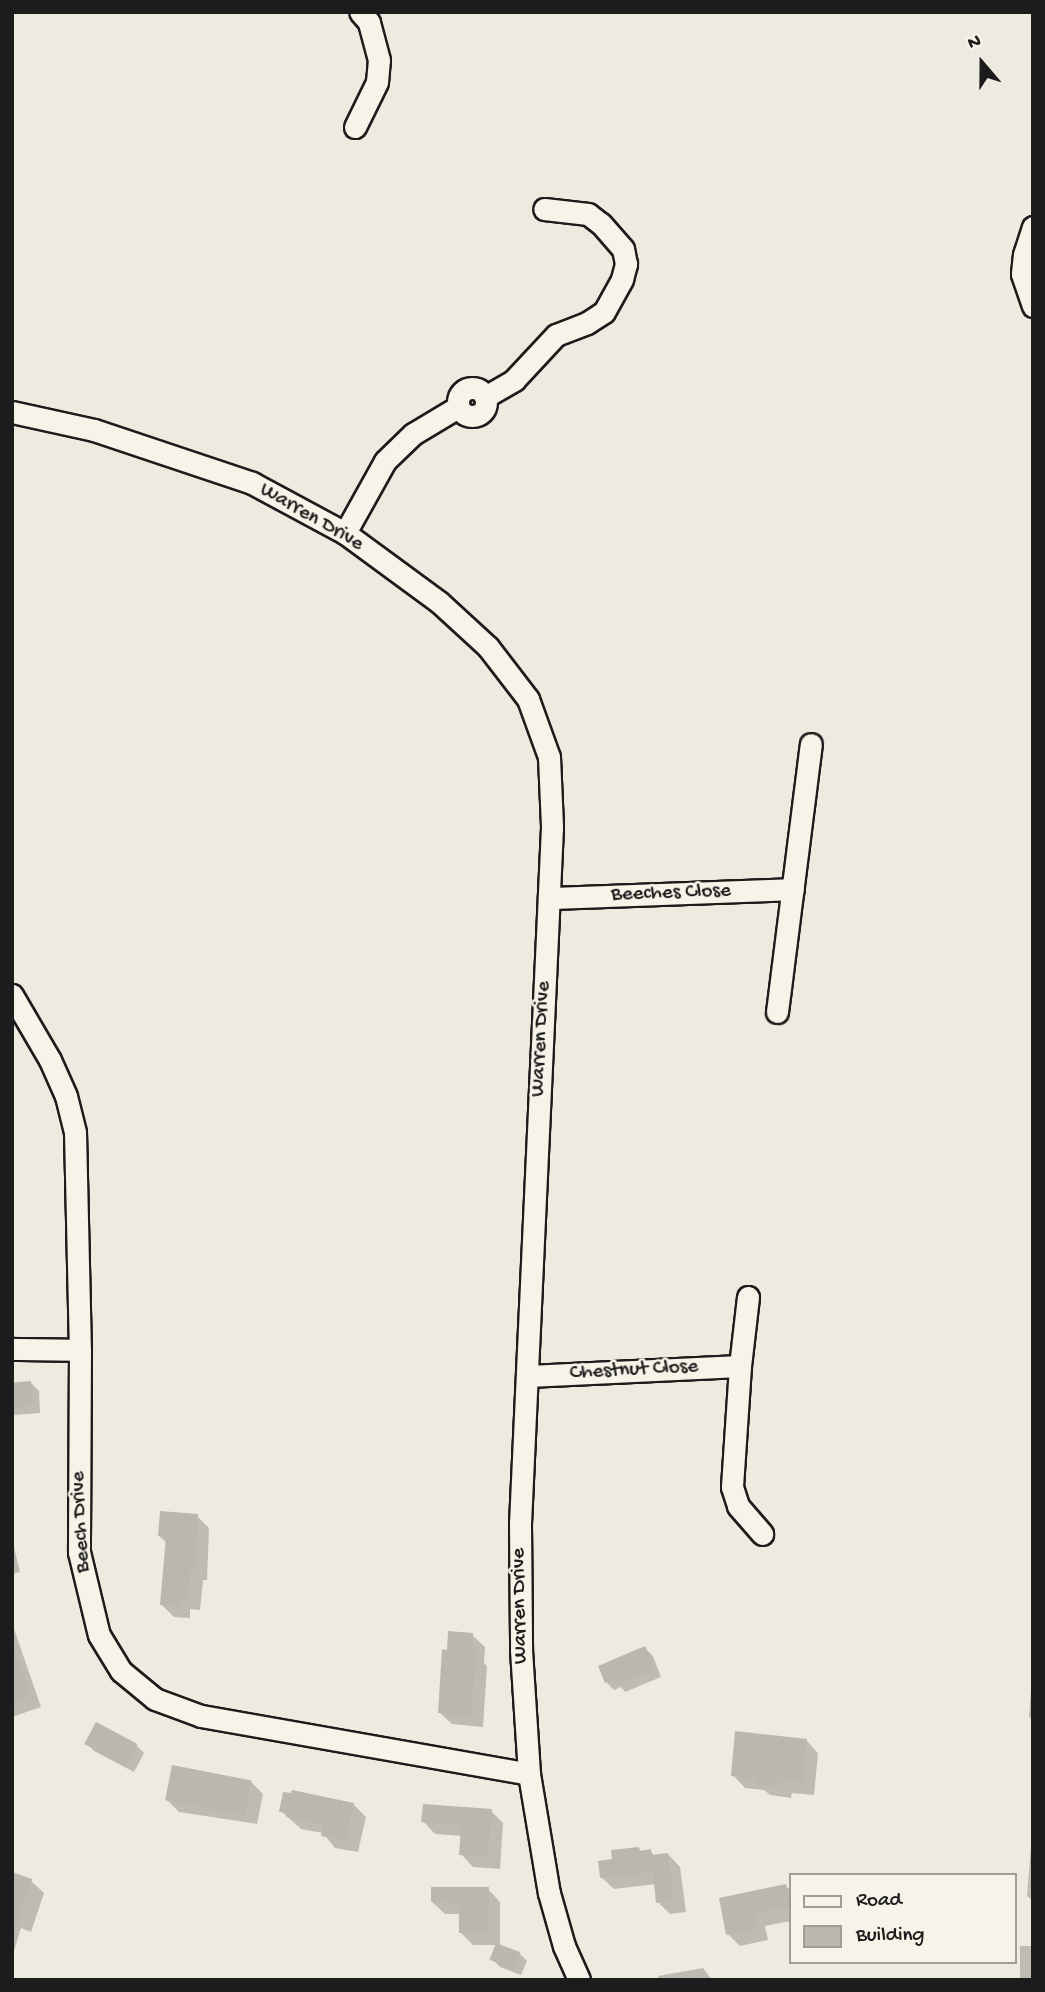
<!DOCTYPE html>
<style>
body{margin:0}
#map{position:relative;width:1045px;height:1992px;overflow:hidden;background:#eeeae0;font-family:"Gochi Hand",sans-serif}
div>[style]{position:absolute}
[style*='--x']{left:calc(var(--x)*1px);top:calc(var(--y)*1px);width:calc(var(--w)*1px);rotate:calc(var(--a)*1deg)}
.shadow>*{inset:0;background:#0003;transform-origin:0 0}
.building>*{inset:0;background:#bab7af;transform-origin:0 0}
.roads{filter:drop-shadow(2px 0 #1c1c1c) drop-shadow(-2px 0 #1c1c1c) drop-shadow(0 2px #1c1c1c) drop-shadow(0 -2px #1c1c1c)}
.minor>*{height:21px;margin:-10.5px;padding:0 10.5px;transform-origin:10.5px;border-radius:10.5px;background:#f7f3e8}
.minor>.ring{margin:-10.5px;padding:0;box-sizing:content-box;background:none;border:21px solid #f7f3e8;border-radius:50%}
span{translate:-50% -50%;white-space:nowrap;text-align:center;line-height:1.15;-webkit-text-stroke:5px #f7f3e8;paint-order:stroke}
.street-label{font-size:21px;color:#1c1c1c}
.frame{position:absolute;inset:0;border:14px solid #1c1c1c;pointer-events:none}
.legend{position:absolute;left:789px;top:1873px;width:228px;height:91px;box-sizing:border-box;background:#f7f3e8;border:2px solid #9f9d96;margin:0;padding:9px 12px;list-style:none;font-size:21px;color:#1c1c1c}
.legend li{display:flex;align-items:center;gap:14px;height:35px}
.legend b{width:35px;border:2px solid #9f9d96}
.north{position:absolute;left:947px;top:28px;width:70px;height:70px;-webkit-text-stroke:5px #f7f3e8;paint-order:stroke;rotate:340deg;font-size:19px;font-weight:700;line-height:28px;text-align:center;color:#1c1c1c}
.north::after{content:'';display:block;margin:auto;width:24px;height:32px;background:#1c1c1c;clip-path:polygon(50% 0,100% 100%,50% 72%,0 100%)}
</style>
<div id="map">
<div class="shadow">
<i style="clip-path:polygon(31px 1383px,39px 1391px,40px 1413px,12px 1415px,12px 1385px)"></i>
<i style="clip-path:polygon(197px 1516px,209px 1528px,207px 1580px,203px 1580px,200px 1610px,190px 1609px,190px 1618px,174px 1617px,162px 1605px,167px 1543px,159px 1536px)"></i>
<i style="clip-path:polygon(12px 1539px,20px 1572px,12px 1574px)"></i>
<i style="clip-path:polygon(12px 1623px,41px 1707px,12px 1717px)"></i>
<i style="clip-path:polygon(472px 1635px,485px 1647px,484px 1663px,487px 1666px,483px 1727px,452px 1724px,439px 1712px,448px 1651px)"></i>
<i style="clip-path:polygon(645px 1648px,653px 1656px,661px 1677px,625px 1692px,621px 1687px,614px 1690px,606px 1682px)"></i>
<i style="clip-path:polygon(1033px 1662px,1033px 1721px,1029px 1717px)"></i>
<i style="clip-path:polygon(806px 1740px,818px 1753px,814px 1795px,792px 1793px,791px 1798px,770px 1795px,764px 1790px,745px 1788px,733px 1775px)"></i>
<i style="clip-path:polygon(87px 1743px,136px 1745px,144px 1753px,134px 1772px,94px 1751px)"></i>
<i style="clip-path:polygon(251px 1782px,263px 1794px,257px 1824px,179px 1812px,167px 1800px)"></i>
<i style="clip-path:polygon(353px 1804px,366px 1817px,358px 1852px,335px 1848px,323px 1833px,301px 1829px,281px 1811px)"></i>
<i style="clip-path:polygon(491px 1811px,503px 1823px,500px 1869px,473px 1867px,461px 1854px,462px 1836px,435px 1834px,423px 1821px)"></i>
<i style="clip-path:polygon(1031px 1846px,1033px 1846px,1033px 1901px,1027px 1896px)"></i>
<i style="clip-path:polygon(639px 1849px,642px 1852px,650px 1851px,655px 1856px,668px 1854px,680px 1867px,686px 1912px,670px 1914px,658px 1902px,656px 1884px,614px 1889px,601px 1877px,614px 1861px)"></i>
<i style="clip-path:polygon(12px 1874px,31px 1881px,44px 1893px,31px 1932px,21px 1928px,13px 1954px)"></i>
<i style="clip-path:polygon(786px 1886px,791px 1891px,791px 1921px,765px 1926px,768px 1940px,740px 1946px,728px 1934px)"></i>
<i style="clip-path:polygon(488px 1889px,500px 1902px,500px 1946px,519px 1953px,527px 1961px,521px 1975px,500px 1967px,492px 1959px,497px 1945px,473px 1945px,460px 1932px,461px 1914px,445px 1914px,432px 1902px)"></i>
<i style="left:1020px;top:1946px;width:13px;height:34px"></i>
<i style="clip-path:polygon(703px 1968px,712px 1980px,659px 1980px,658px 1976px)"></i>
</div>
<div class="building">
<i style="left:31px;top:1381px;width:25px;height:19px;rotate:85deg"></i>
<i style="clip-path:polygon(160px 1511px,198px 1514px,196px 1569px,191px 1568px,188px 1598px,179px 1598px,178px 1607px,160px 1605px,166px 1537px,158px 1536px)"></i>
<i style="clip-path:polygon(448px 1631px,473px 1633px,472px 1652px,476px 1652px,471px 1715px,438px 1713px,442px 1649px,447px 1650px)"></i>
<i style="clip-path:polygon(645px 1646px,655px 1669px,616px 1685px,614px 1679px,605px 1683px,598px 1666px)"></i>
<i style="clip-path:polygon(14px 1651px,30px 1695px,12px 1701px,12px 1652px)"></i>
<i style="left:96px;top:1722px;width:47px;height:25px;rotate:28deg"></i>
<i style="clip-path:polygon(735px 1731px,807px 1739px,802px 1783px,780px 1781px,780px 1786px,756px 1784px,756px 1779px,731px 1776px)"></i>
<i style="left:172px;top:1765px;width:81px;height:36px;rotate:11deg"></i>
<i style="clip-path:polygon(292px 1790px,354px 1803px,346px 1841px,321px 1836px,323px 1824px,286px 1817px,287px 1813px,279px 1812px,283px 1792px,291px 1793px)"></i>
<i style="clip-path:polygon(423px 1804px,492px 1809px,488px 1857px,459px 1855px,461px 1825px,421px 1822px)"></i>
<i style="clip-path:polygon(639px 1847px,640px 1851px,651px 1849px,652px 1855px,668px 1853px,674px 1901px,656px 1903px,653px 1872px,600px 1878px,598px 1861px,612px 1859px,611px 1850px)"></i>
<i style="clip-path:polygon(12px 1872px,32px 1879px,15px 1931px,12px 1930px)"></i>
<i style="clip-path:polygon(786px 1884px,791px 1906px,754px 1914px,757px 1928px,726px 1935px,719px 1898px)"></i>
<i style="clip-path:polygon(431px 1887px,489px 1887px,488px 1933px,459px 1933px,459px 1903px,431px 1902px)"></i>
<i style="left:496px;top:1943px;width:26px;height:18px;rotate:21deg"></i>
</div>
<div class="roads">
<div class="minor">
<i style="--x:355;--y:127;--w:50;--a:-63.9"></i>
<i style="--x:377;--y:82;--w:22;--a:-85"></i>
<i style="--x:379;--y:60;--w:39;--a:-105"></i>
<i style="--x:369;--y:22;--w:13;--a:-132"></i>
<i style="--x:1033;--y:227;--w:28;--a:108"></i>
<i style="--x:1024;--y:254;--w:20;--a:96"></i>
<i style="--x:1022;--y:274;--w:34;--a:71"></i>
<i class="ring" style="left:458px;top:388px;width:7px;height:7px"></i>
<i style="--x:485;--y:397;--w:34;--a:-30"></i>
<i style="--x:514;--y:380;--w:62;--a:-47"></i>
<i style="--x:556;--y:335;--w:33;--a:-21"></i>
<i style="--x:587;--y:323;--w:20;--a:-33"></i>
<i style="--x:604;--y:312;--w:38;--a:-61"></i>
<i style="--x:622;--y:279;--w:16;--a:-75"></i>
<i style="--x:626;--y:264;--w:15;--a:-101"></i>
<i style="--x:623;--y:249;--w:33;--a:-131"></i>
<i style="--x:601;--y:224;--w:16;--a:-142"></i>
<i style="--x:588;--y:214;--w:44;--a:-173.5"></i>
<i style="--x:12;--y:412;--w:84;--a:12.4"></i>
<i style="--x:94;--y:430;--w:167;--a:18.5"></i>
<i style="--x:252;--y:483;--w:106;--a:28.3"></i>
<i style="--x:345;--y:533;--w:117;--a:36.3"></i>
<i style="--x:439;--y:602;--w:67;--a:42.6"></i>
<i style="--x:488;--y:647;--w:66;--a:52.4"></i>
<i style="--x:528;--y:699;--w:62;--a:70.1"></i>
<i style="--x:549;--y:757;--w:70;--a:87.5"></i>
<i style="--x:552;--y:827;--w:698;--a:92.63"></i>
<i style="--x:520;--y:1524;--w:126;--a:89.5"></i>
<i style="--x:521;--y:1650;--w:124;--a:86.3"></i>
<i style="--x:529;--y:1774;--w:121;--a:80.5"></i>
<i style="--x:549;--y:1893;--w:55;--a:74.2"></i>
<i style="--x:564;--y:1946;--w:37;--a:66"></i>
<i style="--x:345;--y:533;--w:82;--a:-60.9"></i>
<i style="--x:385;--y:461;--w:39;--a:-44"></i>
<i style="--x:413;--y:434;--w:52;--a:-31"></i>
<i style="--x:549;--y:898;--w:244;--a:-2.1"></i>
<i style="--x:12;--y:995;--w:75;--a:59.7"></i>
<i style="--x:50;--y:1060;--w:39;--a:66"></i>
<i style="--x:66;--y:1096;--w:37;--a:76"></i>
<i style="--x:75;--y:1132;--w:218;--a:88.7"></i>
<i style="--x:80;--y:1350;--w:202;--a:90.3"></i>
<i style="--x:79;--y:1552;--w:85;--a:76.5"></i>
<i style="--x:99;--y:1635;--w:42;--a:58.6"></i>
<i style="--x:121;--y:1671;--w:44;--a:39.5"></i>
<i style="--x:155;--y:1699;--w:49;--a:20.3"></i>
<i style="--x:201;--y:1716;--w:333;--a:10"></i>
<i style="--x:777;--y:1012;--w:270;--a:-82.8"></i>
<i style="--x:748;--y:1297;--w:69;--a:96.6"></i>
<i style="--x:740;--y:1366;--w:121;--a:93.8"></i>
<i style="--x:732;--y:1487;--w:20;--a:72"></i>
<i style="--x:738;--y:1506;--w:37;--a:49"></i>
<i style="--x:12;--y:1349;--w:68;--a:0.8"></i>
<i style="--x:528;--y:1376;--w:212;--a:-2.7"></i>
</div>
</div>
<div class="street-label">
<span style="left:311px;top:518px;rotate:30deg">Warren Drive</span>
<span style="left:671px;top:894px;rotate:-2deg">Beeches Close</span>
<span style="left:542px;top:1039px;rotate:-87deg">Warren Drive</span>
<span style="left:634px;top:1371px;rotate:-3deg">Chestnut Close</span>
<span style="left:82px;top:1522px;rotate:-93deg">Beech Drive</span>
<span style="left:521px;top:1606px;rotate:-91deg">Warren Drive</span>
</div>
<div class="frame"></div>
<ul class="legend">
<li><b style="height:9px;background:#f7f3e8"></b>Road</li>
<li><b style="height:19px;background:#bab7af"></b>Building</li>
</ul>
<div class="north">N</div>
</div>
